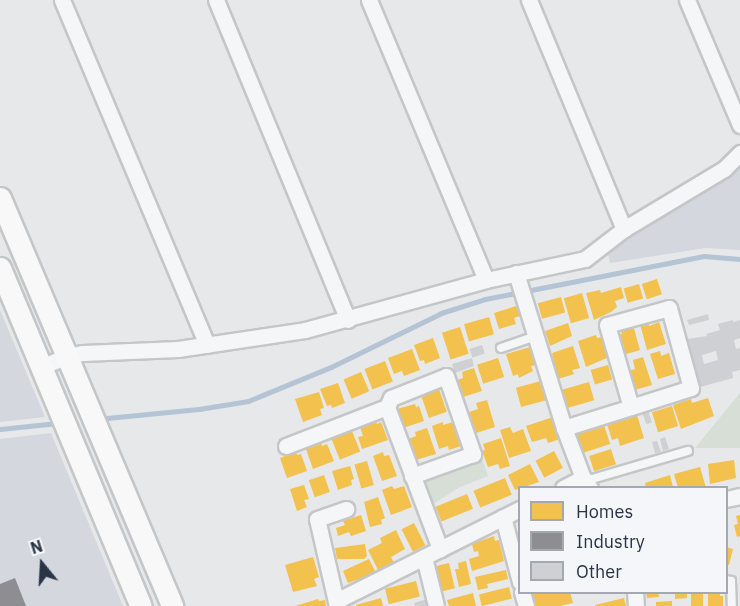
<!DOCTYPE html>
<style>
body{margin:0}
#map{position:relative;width:740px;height:606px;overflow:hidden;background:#e6e8ea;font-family:"IBM Plex Sans",sans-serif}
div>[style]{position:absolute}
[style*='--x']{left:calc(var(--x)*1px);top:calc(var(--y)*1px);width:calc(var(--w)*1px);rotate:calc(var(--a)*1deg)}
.built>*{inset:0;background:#d4d7dd}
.green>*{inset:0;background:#d6ded6}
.homes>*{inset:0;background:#f2c14e;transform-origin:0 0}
.industry>*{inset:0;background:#8d8d92}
.stream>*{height:5px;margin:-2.5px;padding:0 2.5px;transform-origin:2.5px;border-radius:2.5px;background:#b4c4d5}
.building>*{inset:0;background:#ced0d3;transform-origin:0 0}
.roads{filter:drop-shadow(2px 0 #c4c6c8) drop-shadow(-2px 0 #c4c6c8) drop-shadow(0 2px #c4c6c8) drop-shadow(0 -2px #c4c6c8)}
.lane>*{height:8px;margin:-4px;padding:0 4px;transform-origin:4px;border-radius:4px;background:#f5f6f7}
.street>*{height:15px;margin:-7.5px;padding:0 7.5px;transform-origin:7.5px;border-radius:7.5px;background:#f5f6f7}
.secondary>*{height:21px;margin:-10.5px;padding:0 10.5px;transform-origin:10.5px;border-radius:10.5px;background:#f8f8f8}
span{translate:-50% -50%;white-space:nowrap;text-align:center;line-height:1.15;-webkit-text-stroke:6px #f4f6f9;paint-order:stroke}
.legend{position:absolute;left:518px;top:486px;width:210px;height:108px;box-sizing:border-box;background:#f4f6f9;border:2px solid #a4a8b1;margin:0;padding:8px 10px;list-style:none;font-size:18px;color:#2b3445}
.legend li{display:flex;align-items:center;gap:12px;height:30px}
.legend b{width:30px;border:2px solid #a4a8b1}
.north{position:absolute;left:12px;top:534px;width:60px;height:60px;-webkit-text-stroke:4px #f4f6f9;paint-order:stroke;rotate:342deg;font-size:16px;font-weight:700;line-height:24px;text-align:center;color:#2b3445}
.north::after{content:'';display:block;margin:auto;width:21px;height:27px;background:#2b3445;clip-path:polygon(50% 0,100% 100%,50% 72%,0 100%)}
</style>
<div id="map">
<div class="built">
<i style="clip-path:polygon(740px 163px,740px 250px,706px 248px,610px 263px,607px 248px)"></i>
<i style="clip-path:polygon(0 310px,45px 417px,0 422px)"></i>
<i style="clip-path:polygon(51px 433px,123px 606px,0 606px,0 439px)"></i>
</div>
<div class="green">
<i style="clip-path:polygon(740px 393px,740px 448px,695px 448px)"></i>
<i style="clip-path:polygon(482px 459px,488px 476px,460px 487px,433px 504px,425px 483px,427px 479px)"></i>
</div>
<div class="homes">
<i style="left:657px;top:279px;width:16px;height:16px;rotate:72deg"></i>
<i style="left:639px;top:284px;width:15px;height:16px;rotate:74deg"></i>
<i style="clip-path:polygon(621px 287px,624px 298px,615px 301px,617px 307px,611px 312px,594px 320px,586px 293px,600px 290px,601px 293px)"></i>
<i style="left:582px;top:293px;width:26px;height:19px;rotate:74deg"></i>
<i style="left:561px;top:297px;width:16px;height:24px;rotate:75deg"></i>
<i style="clip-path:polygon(516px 306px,520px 316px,514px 318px,516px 324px,499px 329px,494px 313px)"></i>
<i style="left:489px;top:317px;width:18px;height:26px;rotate:74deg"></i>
<i style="clip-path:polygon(648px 321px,649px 326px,659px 322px,666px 344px,647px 350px,640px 324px)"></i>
<i style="clip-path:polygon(568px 323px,572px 336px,550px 346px,545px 331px)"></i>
<i style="clip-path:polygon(633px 325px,640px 350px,623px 355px,617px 335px,622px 334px,620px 329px)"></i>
<i style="left:460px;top:327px;width:28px;height:19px;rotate:72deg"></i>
<i style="clip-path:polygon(596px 335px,597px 338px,603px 337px,609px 357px,586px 367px,578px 341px)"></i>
<i style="clip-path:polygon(433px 338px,440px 358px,425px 364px,424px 360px,420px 361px,414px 345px)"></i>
<i style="clip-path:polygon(573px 346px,580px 368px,572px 370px,574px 374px,558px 379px,552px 353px)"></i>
<i style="clip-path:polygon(530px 347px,536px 365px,531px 366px,533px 371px,519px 378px,518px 374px,513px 376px,506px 354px)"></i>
<i style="clip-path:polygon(412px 349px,420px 370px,404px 376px,402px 371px,394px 374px,388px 358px)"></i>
<i style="clip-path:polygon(660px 351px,661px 356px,669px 353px,675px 374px,658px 379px,650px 354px)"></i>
<i style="clip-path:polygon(643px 357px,652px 385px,635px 390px,629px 371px,635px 369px,633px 360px)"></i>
<i style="left:498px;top:358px;width:20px;height:22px;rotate:72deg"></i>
<i style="left:385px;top:361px;width:22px;height:22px;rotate:69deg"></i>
<i style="left:608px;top:365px;width:15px;height:18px;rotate:74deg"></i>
<i style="clip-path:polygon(474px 368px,482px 391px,463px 397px,457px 380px,463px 378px,462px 372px)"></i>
<i style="left:361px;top:372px;width:21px;height:19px;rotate:67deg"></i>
<i style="left:541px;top:381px;width:20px;height:26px;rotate:75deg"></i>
<i style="left:589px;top:382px;width:19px;height:29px;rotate:74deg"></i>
<i style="clip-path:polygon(338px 383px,345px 403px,332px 408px,331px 405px,327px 406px,320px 389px)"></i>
<i style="left:439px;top:389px;width:24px;height:19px;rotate:71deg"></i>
<i style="clip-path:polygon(319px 392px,324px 408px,320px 409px,322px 415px,303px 422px,295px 399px)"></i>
<i style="clip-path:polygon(708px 398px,714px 416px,681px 429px,673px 405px,691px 399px,692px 403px)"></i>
<i style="clip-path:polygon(487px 400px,495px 427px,476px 433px,469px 412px,478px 409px,476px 403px)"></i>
<i style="clip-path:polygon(415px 404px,416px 407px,419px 406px,424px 421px,403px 428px,397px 409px)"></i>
<i style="left:672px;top:406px;width:21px;height:21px;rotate:73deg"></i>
<i style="clip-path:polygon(637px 415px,644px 438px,620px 446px,618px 438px,612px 440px,607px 424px)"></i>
<i style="clip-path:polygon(553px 417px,560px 439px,548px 443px,546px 438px,532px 442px,526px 426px)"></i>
<i style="clip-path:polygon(376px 421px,377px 424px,381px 422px,388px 440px,362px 449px,358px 437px,363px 436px,360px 427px)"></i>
<i style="clip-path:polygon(443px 422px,443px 425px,453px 422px,461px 446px,449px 450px,448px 446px,439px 449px,432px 426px)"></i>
<i style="left:604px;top:425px;width:20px;height:29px;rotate:72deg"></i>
<i style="clip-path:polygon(510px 427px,513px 433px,523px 429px,531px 451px,509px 458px,500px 430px)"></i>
<i style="clip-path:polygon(427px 428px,436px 454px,416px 460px,409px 439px,416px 436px,415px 432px)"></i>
<i style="left:352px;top:431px;width:22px;height:22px;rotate:68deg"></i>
<i style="clip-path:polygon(501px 438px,510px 466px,500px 469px,498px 464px,488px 467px,482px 451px,485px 450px,483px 444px)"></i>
<i style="clip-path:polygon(321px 443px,322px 446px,327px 444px,334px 461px,313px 469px,306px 449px)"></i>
<i style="left:611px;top:449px;width:16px;height:23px;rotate:72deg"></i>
<i style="left:554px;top:451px;width:19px;height:21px;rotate:62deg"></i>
<i style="clip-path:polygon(296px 452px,297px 455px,301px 454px,307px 471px,287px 478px,280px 458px)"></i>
<i style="clip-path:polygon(383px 452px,384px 456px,389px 455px,397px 476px,382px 481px,373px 456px)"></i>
<i style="clip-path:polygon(734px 460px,736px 478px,710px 484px,708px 464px)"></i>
<i style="left:367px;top:461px;width:25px;height:13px;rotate:74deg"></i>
<i style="clip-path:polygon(530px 464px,539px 482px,515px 490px,508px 475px)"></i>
<i style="clip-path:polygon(350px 466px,354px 479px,351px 480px,352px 485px,338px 490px,332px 471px)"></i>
<i style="clip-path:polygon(700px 467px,706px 488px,678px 488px,674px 474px)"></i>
<i style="left:324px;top:475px;width:18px;height:16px;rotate:71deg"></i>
<i style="clip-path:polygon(670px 475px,673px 487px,646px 488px,645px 483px)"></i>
<i style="left:505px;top:478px;width:18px;height:34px;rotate:68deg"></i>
<i style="clip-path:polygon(304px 485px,309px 499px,304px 500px,307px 507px,297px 511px,290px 489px)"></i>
<i style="clip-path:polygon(392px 486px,394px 489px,404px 486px,412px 507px,391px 515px,382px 490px)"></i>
<i style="left:467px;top:494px;width:16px;height:34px;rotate:68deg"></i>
<i style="clip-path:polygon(378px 497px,385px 518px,381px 520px,382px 524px,370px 527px,364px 502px)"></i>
<i style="clip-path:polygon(361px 515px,366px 531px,351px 536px,349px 532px,338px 536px,336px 528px,345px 525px,343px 521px)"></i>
<i style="clip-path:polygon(740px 515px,740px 536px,737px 537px,734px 525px,738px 524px,736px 516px)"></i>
<i style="left:414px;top:523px;width:25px;height:14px;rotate:63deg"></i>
<i style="clip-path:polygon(396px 530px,405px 549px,391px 557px,395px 564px,379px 572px,368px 550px,382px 543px,380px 538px)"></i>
<i style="clip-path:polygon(494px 536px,495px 541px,499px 540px,504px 561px,472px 571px,469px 559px,479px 556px,478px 551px,474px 552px,472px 544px)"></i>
<i style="clip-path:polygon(365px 544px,367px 556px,364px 559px,337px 559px,335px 548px)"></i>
<i style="clip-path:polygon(726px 547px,733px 549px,729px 565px,726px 565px)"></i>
<i style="clip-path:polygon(313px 557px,319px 577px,314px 579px,317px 586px,293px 592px,285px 565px)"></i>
<i style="clip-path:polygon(369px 559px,376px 573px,348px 583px,343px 571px)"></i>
<i style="clip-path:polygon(466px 561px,471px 584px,459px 587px,455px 569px,459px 569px,458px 563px)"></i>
<i style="left:449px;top:563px;width:26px;height:13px;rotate:77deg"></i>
<i style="clip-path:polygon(506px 570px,508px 579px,487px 584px,488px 588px,478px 590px,475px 577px)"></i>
<i style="left:416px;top:581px;width:16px;height:32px;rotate:76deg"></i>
<i style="left:509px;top:587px;width:12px;height:31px;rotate:76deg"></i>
<i style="clip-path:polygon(532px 592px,570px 592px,573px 603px,560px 606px,535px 606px)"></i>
<i style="clip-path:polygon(646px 592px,658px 592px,659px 597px,647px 598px)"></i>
<i style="clip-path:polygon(675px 592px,687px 592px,687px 598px,675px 599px)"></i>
<i style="left:691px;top:592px;width:12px;height:14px"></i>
<i style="clip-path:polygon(708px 592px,720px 592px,720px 596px,723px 596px,723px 606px,708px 606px)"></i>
<i style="clip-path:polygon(473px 593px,476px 606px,449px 606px,447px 600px)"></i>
<i style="clip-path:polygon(381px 598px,383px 606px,356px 606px,356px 605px)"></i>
<i style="clip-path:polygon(624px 598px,626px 606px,595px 606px,595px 605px)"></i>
<i style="clip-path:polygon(318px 599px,319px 601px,325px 600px,326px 606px,295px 606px)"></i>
<i style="clip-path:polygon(672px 601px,672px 606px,656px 606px,656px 602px)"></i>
</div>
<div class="industry">
<i style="clip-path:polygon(15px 578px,26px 606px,0 606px,0 584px)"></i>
</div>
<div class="stream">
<i style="--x:97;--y:419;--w:102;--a:-5.6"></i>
<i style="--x:199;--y:409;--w:50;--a:-9.3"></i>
<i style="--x:248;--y:401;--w:90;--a:-22.3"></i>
<i style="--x:331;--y:367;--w:123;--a:-26.1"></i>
<i style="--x:441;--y:313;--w:46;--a:-17.7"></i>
<i style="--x:485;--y:299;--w:223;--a:-11.1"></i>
<i style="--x:704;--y:256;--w:36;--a:5"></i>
<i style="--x:0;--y:429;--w:58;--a:-5.9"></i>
</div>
<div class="building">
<i style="clip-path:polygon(708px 314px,709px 320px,689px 325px,687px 320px)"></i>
<i style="clip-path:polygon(evenodd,733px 320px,733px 322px,740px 320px,740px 338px,734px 340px,736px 349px,740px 348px,740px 370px,732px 372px,733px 378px,700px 387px,687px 339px,707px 336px,706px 334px,720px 330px,718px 324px,733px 320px,716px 351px,718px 360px,704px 364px,702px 355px,716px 351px)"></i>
<i style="left:482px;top:345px;width:9px;height:13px;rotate:72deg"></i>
<i style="clip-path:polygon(472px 358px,474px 366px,455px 373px,452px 364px)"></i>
<i style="left:648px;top:411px;width:12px;height:6px;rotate:70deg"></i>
<i style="clip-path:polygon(665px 437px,669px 449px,663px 451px,660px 439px)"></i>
<i style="clip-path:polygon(657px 441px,661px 452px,655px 453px,652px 442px)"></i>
<i style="clip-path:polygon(427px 599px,429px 606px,415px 606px,414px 603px)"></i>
</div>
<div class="roads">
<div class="lane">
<i style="--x:501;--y:348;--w:37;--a:-19"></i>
<i style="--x:584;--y:478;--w:8;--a:7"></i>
<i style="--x:592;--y:479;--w:100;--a:-16.3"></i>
<i style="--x:726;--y:580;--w:5;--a:11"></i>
<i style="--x:731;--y:581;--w:25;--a:88"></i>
</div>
<div class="street">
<i style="--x:62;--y:0;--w:374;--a:67.2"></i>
<i style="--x:216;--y:0;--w:346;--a:67.6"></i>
<i style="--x:369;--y:0;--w:303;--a:67.3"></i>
<i style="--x:529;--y:0;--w:248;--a:67.5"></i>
<i style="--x:687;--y:0;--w:136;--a:67"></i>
<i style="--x:516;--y:273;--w:162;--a:72.8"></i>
<i style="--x:564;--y:428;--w:53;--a:69.2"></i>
<i style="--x:583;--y:478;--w:12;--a:55"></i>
<i style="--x:41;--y:367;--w:28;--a:-23"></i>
<i style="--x:67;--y:356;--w:16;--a:-11"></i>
<i style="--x:83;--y:353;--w:95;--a:-2.4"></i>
<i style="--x:178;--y:349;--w:128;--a:-8.5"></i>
<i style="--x:305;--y:330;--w:188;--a:-15.4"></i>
<i style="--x:486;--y:280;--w:101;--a:-12"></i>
<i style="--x:585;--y:259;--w:49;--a:-37.6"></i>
<i style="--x:624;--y:229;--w:117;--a:-31"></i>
<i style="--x:724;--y:169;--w:23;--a:-45"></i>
<i style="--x:387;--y:407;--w:152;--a:69.5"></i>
<i style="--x:564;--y:428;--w:70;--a:-17.4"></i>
<i style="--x:631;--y:407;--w:63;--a:-17.6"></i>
<i style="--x:691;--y:388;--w:83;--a:-105.4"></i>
<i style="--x:669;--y:308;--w:64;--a:164.7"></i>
<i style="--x:607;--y:325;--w:85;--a:73.7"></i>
<i style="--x:286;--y:446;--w:108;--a:-21.1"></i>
<i style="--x:387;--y:407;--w:10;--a:-66"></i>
<i style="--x:391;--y:398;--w:59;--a:-21.8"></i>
<i style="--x:446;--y:376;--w:83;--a:70.9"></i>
<i style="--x:473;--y:454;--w:65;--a:160.2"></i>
<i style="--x:563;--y:488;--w:22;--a:-27"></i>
<i style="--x:726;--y:499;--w:14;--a:-12"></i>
<i style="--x:503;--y:517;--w:67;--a:75.3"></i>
<i style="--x:424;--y:557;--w:50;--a:76.2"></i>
<i style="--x:522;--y:592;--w:15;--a:74"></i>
<i style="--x:635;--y:592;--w:14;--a:86"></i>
<i style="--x:336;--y:601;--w:206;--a:-26.6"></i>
<i style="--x:337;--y:606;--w:89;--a:-102.9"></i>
<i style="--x:317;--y:519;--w:31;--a:-19"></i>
</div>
<div class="secondary">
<i style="--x:0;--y:198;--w:443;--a:67.1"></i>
<i style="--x:0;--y:268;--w:366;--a:67.4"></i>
</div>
</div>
<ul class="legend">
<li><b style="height:16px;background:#f2c14e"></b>Homes</li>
<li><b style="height:16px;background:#8d8d92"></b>Industry</li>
<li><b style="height:16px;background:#ced0d3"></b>Other</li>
</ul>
<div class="north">N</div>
</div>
